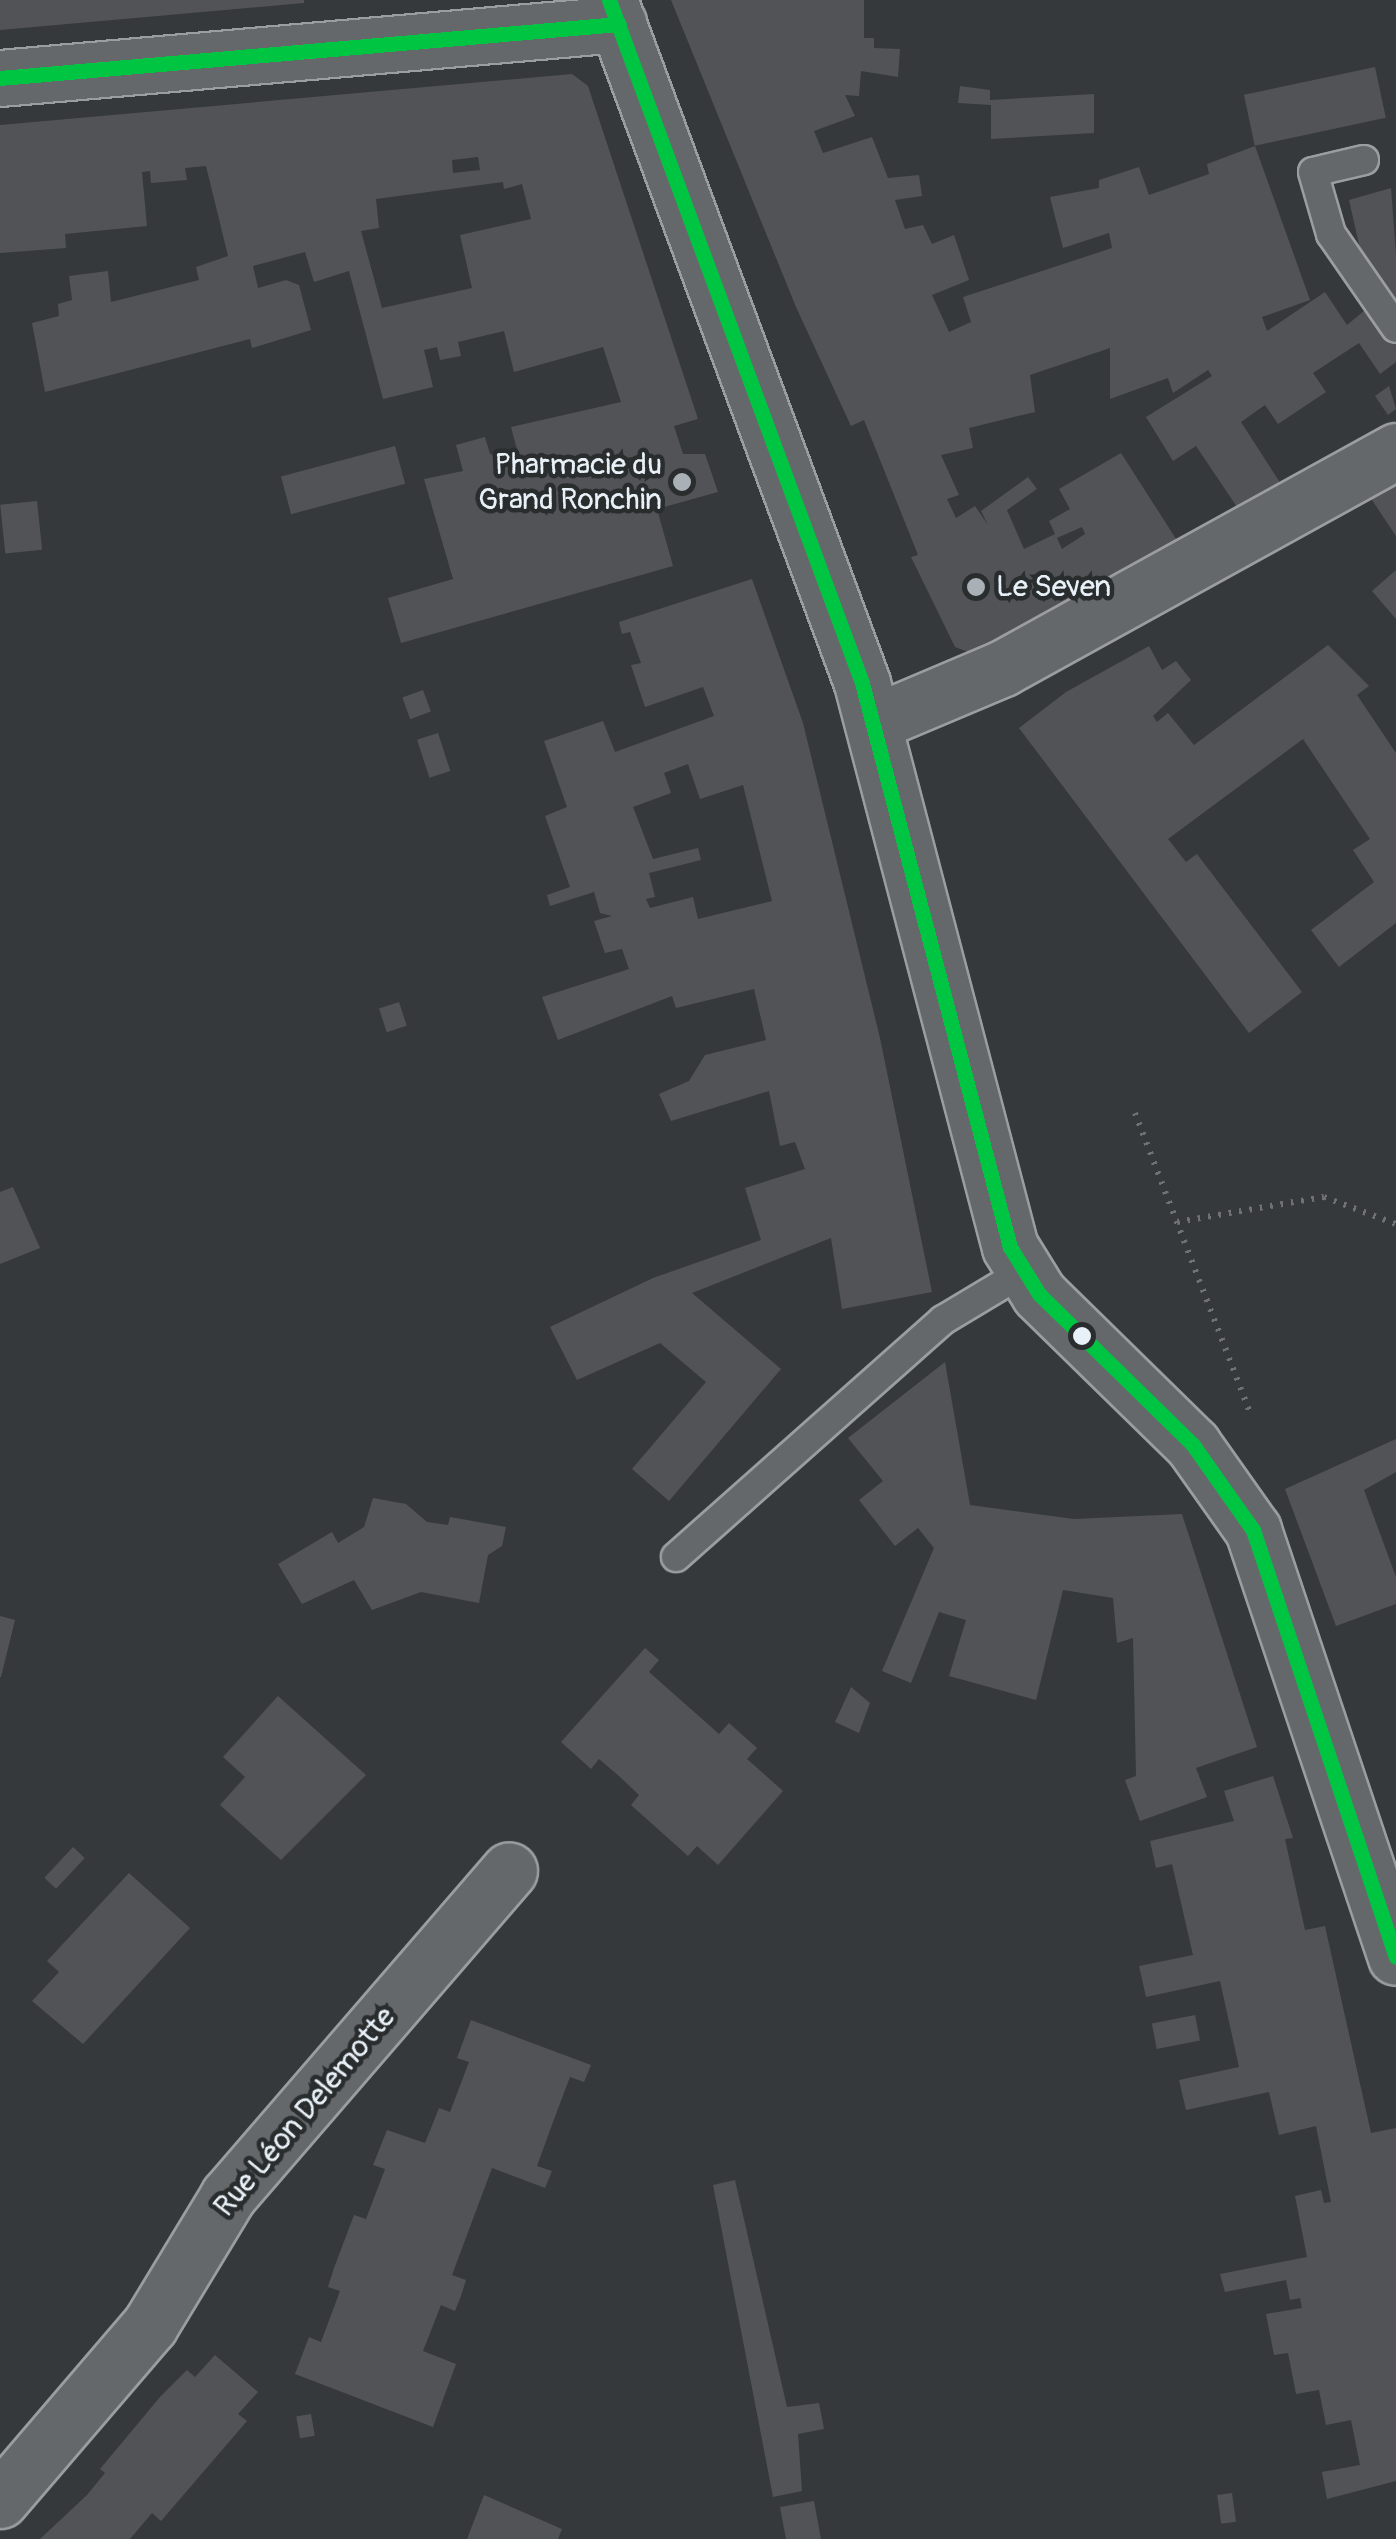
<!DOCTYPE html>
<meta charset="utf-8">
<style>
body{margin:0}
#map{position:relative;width:1396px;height:2539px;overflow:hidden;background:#36393b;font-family:Pangolin,sans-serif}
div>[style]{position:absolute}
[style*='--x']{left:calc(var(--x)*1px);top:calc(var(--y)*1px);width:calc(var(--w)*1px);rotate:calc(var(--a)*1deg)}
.building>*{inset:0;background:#515357;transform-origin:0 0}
.path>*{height:6px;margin-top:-3px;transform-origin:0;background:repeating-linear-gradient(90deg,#6f7172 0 2.5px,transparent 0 10.5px)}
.roads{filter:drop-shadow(2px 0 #9b9ea0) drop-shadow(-2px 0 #9b9ea0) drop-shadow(0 2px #9b9ea0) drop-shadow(0 -2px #9b9ea0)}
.service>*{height:28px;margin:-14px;padding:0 14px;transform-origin:14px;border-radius:14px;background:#65686b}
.minor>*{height:55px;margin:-27.5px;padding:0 27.5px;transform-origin:27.5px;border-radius:27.5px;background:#65686b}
.bus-1>*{height:15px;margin:-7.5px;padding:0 7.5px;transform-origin:7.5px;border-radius:7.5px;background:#00c543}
.dots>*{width:28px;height:28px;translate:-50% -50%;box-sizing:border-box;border:5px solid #2a2d2e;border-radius:50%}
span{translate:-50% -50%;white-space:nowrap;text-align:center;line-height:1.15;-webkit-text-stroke:9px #2a2d2e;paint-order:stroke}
.poi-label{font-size:30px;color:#e8f1f8}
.right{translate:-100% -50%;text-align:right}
.left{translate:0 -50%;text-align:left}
.street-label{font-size:30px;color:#e8f1f8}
</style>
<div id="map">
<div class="building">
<i style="clip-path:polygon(0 0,304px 0,304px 3px,0 30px)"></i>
<i style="clip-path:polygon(evenodd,671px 0,864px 0,864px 38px,874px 38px,874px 48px,900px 49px,898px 77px,861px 71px,859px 96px,845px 95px,855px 116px,814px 131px,823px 153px,872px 137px,888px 178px,919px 175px,922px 196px,895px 200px,905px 229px,923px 225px,932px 244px,954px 235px,969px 280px,932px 295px,949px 332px,971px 322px,963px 297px,1112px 248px,1109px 233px,1063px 248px,1050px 197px,1099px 188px,1099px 180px,1139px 167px,1149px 195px,1209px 174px,1207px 164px,1255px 146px,1310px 300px,1262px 317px,1267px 331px,1325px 292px,1347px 325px,1370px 306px,1396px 345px,1396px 362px,1380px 374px,1359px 343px,1313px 373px,1326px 392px,1278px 424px,1265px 405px,1241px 422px,1281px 484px,1237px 507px,1196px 446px,1173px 461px,1146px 417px,1212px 376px,1208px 370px,1173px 393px,1168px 378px,1110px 399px,1110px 348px,1030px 375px,1035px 412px,969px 428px,973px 448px,941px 455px,959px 495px,947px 499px,956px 518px,975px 506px,988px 525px,981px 511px,1028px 477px,1037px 489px,1007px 510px,1024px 549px,1055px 534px,1049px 521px,1070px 509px,1059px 489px,1121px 453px,1178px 542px,971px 653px,955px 647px,911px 557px,918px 555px,864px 420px,851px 426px,796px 307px,671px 0,1082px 527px,1085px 534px,1062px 549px,1057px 538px,1082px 527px)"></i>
<i style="left:1375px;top:67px;width:52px;height:134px;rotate:78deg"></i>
<i style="clip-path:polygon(evenodd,572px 74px,588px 86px,698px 419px,674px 426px,683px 454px,705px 454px,718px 492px,657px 509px,673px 566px,401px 643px,388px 598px,453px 579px,424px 479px,463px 471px,456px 445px,485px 437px,490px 454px,519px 457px,511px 427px,621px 402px,603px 347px,514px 372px,504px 331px,458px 342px,461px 356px,440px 360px,437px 347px,424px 350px,433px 387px,383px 399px,349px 271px,314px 282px,305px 252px,253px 266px,258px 288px,286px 280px,299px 285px,311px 330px,252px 348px,250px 339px,45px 392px,32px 323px,59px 316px,58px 304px,72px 300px,69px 276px,108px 271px,111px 302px,199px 280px,196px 267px,228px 256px,206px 166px,185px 168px,187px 180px,151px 183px,150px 171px,142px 172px,147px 226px,65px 234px,66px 248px,0 253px,0 125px,572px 74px,478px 157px,480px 170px,453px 173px,452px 160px,478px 157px,572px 74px,503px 182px,504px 189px,522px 184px,531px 219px,460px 235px,472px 288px,382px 308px,361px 231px,379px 228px,376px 199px,503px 182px)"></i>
<i style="clip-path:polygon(960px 86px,990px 90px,990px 100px,1094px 94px,1094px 133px,991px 139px,991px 105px,958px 103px)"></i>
<i style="clip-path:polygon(1391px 188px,1396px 254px,1396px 304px,1360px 249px,1349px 200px)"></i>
<i style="clip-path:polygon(1389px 386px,1396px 409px,1388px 415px,1375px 396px)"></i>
<i style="left:395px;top:446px;width:39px;height:118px;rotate:75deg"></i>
<i style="clip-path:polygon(1396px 480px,1396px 536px,1370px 497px)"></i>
<i style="left:37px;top:501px;width:49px;height:37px;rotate:84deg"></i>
<i style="clip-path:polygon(1396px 570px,1396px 619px,1372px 591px)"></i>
<i style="clip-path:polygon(evenodd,752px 579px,803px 723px,880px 1038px,932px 1292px,842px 1309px,831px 1238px,692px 1293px,781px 1369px,669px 1501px,632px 1469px,706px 1382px,660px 1343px,577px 1380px,550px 1327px,653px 1278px,761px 1240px,745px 1188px,805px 1169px,795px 1142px,780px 1146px,769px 1091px,671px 1121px,659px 1094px,689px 1081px,705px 1055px,766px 1040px,754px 989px,676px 1008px,672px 996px,558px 1040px,542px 997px,629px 969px,622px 949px,605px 953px,594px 921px,612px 916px,600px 913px,594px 892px,550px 906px,547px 895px,570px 887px,545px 816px,567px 807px,544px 741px,603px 721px,615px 752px,714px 716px,703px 687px,645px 707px,631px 665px,641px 663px,630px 632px,622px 634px,619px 622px,752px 579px,688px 764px,700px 799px,743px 785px,772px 901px,698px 919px,693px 897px,650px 908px,646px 899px,655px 897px,649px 873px,701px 860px,698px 848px,653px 859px,633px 807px,671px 793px,664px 773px,688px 764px)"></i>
<i style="clip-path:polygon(1328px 645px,1369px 686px,1357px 695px,1396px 753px,1396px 923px,1339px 967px,1311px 930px,1374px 882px,1353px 850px,1370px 839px,1303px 739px,1168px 839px,1186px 862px,1197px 854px,1302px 992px,1249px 1033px,1019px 728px,1066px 692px,1149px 646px,1162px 670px,1176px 661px,1191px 680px,1153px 716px,1157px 722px,1168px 713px,1194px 745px)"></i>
<i style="left:423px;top:690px;width:23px;height:22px;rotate:70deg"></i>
<i style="left:438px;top:733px;width:40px;height:22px;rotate:72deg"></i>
<i style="left:399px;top:1002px;width:25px;height:21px;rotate:72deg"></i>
<i style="clip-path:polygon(13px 1187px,40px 1248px,0 1264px,0 1192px)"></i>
<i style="clip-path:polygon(945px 1362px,970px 1505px,1074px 1519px,1182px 1514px,1257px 1747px,1196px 1768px,1207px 1797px,1140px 1821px,1125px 1780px,1136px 1776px,1133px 1638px,1117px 1643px,1113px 1598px,1063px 1590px,1036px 1700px,949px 1676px,966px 1620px,939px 1612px,911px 1683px,882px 1671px,934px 1548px,918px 1528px,895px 1546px,859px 1500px,883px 1481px,848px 1438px)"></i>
<i style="clip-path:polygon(1396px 1439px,1396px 1472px,1364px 1490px,1396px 1577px,1396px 1604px,1336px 1626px,1285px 1489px)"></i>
<i style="clip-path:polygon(373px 1498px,406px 1504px,427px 1522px,448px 1525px,450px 1517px,506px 1527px,502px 1546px,488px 1555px,479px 1603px,421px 1592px,372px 1610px,354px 1580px,302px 1604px,278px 1564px,332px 1532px,338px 1543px,364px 1527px)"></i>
<i style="clip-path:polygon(0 1616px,15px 1620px,1px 1677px,0 1677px)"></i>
<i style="clip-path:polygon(645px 1648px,659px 1660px,649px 1672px,719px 1734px,729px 1723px,757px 1748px,747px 1759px,783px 1791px,718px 1865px,697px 1846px,688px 1856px,631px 1805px,639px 1795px,619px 1776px,599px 1759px,591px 1769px,561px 1742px)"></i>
<i style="clip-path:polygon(851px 1687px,870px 1703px,859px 1733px,835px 1722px)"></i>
<i style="clip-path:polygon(278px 1696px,366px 1775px,281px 1860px,220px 1805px,245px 1777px,223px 1757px)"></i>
<i style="clip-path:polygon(1273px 1776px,1293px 1838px,1285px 1839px,1305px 1930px,1325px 1926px,1371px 2133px,1396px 2128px,1396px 2481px,1327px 2499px,1322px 2472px,1360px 2465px,1351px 2420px,1326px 2425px,1319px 2390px,1296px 2394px,1288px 2353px,1274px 2355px,1266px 2314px,1302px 2308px,1300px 2298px,1290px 2300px,1286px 2280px,1225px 2292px,1220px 2274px,1307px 2257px,1295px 2196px,1321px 2190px,1324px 2203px,1331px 2202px,1316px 2126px,1279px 2135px,1269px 2092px,1186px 2110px,1179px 2080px,1239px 2067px,1220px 1981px,1146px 1997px,1139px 1966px,1193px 1955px,1172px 1864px,1156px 1868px,1150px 1841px,1234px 1821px,1224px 1791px)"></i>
<i style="left:73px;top:1847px;width:16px;height:42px;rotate:43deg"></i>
<i style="clip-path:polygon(129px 1873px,190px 1928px,83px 2044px,32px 2001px,59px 1972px,47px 1961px)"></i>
<i style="left:1195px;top:2015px;width:26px;height:44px;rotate:79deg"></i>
<i style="clip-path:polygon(471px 2020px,591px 2065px,584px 2082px,570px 2077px,553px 2122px,537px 2166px,552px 2171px,545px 2188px,492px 2168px,452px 2275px,466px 2280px,461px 2296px,455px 2311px,441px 2305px,423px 2351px,456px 2364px,433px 2427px,295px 2374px,309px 2337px,321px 2342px,340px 2291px,328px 2287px,334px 2268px,354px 2215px,366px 2219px,385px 2169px,373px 2165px,387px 2130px,425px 2143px,439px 2108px,450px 2112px,469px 2062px,457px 2058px)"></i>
<i style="clip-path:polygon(735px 2180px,787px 2407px,819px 2403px,824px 2429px,798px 2434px,802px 2491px,773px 2497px,713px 2185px)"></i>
<i style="clip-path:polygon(215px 2355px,258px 2392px,238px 2414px,247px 2421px,161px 2521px,152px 2513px,130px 2539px,40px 2539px,87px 2495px,105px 2473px,100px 2469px,160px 2397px,187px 2370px,195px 2377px)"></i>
<i style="left:311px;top:2414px;width:22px;height:15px;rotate:80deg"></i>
<i style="left:1232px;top:2493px;width:29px;height:15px;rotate:82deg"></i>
<i style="clip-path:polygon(484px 2495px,562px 2529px,558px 2539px,467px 2539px)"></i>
<i style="clip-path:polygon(814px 2501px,821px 2539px,786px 2539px,780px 2507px)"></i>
</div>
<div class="path">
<i style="--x:1135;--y:1113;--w:324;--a:69"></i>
<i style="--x:1177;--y:1222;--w:149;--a:-9.7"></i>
<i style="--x:1324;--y:1197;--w:77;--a:20.6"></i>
</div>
<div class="roads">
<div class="service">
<i style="--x:1364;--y:160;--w:52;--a:166.8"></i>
<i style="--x:1313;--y:172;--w:65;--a:73.8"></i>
<i style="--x:1331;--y:234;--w:114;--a:55.3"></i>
<i style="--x:676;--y:1557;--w:357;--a:-41.6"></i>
<i style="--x:943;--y:1320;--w:93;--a:-31"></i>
</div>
<div class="minor">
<i style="--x:609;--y:0;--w:728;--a:69.67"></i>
<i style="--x:862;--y:683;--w:583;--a:75.3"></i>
<i style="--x:1010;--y:1247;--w:55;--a:58.3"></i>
<i style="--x:1039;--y:1294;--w:216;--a:44.4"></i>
<i style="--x:1193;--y:1445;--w:104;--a:54.8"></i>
<i style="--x:1253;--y:1530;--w:450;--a:71.5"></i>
<i style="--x:0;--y:78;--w:621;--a:-4.99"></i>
<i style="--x:873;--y:723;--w:141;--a:-22.9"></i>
<i style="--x:1003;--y:668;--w:449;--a:-28.9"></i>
<i style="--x:0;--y:2500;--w:230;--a:-49.4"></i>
<i style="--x:150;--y:2325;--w:151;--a:-58.8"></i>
<i style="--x:228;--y:2196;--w:430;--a:-49.2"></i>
</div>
</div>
<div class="bus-1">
<i style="--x:609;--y:0;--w:728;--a:69.67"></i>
<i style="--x:862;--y:683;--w:583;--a:75.3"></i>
<i style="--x:1010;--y:1247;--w:55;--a:58.3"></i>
<i style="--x:1039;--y:1294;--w:216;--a:44.4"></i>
<i style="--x:1193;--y:1445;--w:104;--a:54.8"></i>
<i style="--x:1253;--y:1530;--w:450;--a:71.5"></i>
<i style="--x:0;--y:78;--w:621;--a:-4.99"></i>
</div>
<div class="dots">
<i style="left:682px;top:482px;background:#aab1b6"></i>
<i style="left:976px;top:587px;background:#aab1b6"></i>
<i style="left:1082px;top:1336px;background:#e8f1f8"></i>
</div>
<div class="poi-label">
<span class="right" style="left:662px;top:482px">Pharmacie du<br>Grand Ronchin</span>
<span class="left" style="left:996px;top:587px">Le Seven</span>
</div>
<div class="street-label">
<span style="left:305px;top:2112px;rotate:-50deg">Rue Léon Delemotte</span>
</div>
</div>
